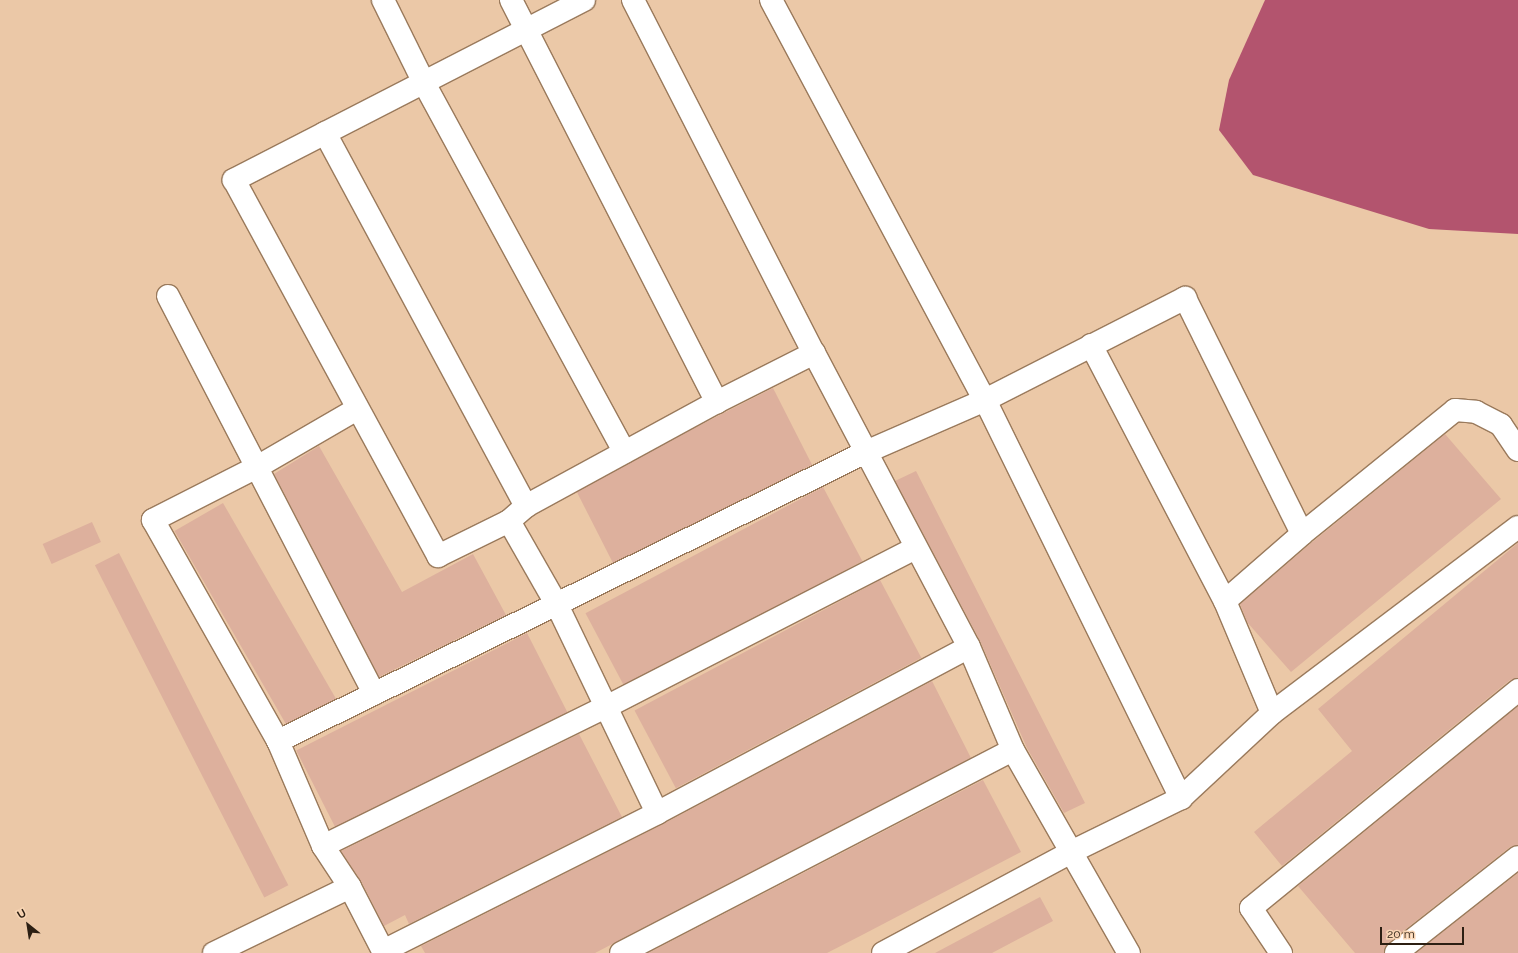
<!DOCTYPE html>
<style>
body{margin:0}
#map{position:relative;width:1518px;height:953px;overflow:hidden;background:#ebc8a7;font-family:Raleway,sans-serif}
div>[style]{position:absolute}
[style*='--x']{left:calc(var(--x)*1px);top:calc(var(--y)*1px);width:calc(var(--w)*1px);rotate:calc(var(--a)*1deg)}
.water>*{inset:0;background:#b3546e}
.building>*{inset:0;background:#ddb09d;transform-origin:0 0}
.roads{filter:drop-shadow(1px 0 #9a7a5c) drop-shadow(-1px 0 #9a7a5c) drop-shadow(0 1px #9a7a5c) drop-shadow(0 -1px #9a7a5c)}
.minor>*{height:22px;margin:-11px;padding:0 11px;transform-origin:11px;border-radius:11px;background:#fff}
span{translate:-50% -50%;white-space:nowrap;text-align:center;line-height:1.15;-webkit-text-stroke:3px #f8d5b4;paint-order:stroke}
.north{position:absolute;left:8px;top:905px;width:40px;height:40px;-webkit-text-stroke:3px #f8d5b4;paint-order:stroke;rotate:330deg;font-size:11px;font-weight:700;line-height:16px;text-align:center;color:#2c1f13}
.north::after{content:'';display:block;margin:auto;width:14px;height:18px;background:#2c1f13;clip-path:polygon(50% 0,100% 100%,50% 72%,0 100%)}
.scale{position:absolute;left:1380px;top:927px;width:84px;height:18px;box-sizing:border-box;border:2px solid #2c1f13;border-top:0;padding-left:5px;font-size:12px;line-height:14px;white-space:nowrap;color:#2c1f13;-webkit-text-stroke:3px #f8d5b4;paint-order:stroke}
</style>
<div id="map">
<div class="water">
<i style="clip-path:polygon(1265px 0,1518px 0,1518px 234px,1429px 229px,1253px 175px,1219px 130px,1229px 80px)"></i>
</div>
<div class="building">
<i style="left:773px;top:388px;width:86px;height:222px;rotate:63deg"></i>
<i style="clip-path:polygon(1445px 434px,1501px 499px,1291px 672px,1247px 622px,1240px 604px,1310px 544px)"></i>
<i style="clip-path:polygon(319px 446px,402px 592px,473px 554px,506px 615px,379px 677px,274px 474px)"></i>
<i style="clip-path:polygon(916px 471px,1085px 803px,1064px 813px,1027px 748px,980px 641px,895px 481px)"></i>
<i style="left:823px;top:487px;width:84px;height:269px;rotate:62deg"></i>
<i style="left:223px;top:503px;width:226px;height:56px;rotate:60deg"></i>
<i style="left:92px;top:522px;width:22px;height:54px;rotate:66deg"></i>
<i style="clip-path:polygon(1518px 543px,1518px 678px,1510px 680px,1282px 866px,1254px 832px,1352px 751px,1318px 709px)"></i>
<i style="left:119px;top:553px;width:373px;height:27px;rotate:63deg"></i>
<i style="left:880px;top:580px;width:88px;height:278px;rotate:62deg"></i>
<i style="left:527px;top:633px;width:89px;height:259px;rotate:63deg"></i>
<i style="clip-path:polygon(932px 681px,971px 758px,595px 953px,425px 953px,421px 946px,663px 824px)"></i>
<i style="clip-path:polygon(1518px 706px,1518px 845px,1510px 847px,1388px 943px,1384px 953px,1355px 953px,1298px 886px)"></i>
<i style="clip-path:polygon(579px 734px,622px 817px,409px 924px,405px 915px,384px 926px,361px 881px,341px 851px)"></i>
<i style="clip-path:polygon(983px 780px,1021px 852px,864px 934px,827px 953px,648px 953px)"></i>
<i style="clip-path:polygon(1518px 873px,1518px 953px,1416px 953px)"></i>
<i style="clip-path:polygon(1040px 897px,1053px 921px,1009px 944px,992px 953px,935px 953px)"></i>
</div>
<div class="roads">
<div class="minor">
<i style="--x:383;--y:0;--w:93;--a:63.7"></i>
<i style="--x:424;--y:83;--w:420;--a:61.5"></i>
<i style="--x:511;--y:0;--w:452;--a:62.9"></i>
<i style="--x:584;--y:0;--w:394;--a:152.8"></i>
<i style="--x:234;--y:180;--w:428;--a:61.5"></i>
<i style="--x:438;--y:556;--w:79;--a:-26.2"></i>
<i style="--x:509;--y:521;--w:23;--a:-41"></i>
<i style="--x:526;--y:506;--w:217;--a:-28.6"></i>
<i style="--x:717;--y:402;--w:109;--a:-26.8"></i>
<i style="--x:633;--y:0;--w:397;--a:62.9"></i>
<i style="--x:814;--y:353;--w:332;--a:62.2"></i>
<i style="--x:969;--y:647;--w:112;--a:66.9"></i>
<i style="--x:1013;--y:750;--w:234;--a:60.3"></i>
<i style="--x:771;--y:0;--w:454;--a:61.9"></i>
<i style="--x:985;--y:400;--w:444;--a:63.8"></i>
<i style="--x:325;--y:133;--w:424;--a:61.7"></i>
<i style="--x:168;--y:296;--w:448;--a:62.6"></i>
<i style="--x:1091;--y:345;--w:289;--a:62.4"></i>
<i style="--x:357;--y:409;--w:116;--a:149.9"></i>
<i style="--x:257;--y:467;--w:117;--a:153"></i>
<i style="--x:153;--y:520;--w:254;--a:60.5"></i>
<i style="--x:278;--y:741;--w:114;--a:66.8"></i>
<i style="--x:323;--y:846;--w:49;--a:56.6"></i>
<i style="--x:350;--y:887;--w:74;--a:62.7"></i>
<i style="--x:509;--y:521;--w:97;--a:60.3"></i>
<i style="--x:557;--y:605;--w:231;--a:64.3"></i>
<i style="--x:1272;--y:713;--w:121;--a:-112.8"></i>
<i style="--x:1225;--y:601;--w:102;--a:-41"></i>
<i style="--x:1302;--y:534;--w:197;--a:-39"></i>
<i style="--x:1455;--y:410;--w:21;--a:5"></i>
<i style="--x:1476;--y:412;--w:28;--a:27"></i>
<i style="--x:1501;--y:425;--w:30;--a:56"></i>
<i style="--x:278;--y:741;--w:655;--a:-26.17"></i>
<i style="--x:866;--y:452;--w:130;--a:-23.6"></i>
<i style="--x:985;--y:400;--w:225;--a:-27"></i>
<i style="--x:1185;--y:298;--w:263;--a:63.6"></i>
<i style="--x:323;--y:846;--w:315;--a:-26.2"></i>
<i style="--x:606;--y:707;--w:348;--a:-27.2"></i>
<i style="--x:383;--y:951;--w:307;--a:-26.7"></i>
<i style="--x:657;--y:813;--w:353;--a:-28"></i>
<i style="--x:214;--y:953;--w:151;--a:-25.9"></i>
<i style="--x:621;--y:953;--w:441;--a:-27.4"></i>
<i style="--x:883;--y:953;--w:213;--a:-28.2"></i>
<i style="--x:1071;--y:852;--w:123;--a:-26.1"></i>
<i style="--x:1181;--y:798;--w:125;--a:-43"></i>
<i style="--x:1272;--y:713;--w:308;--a:-37.1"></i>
<i style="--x:1281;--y:953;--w:54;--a:-123.7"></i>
<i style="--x:1251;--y:908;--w:345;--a:-39.2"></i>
<i style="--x:1396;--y:953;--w:155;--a:-38.2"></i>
</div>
</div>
<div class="north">U</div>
<div class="scale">20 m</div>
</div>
